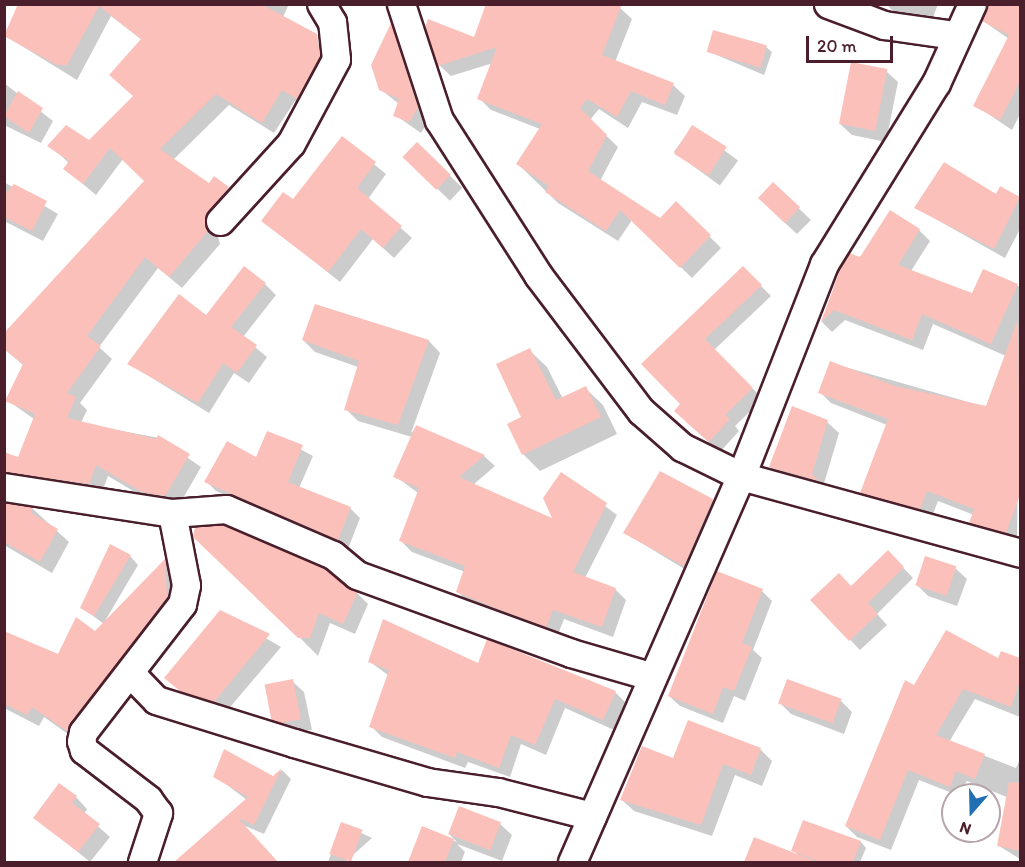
<!DOCTYPE html>
<style>
body{margin:0}
#map{position:relative;width:1025px;height:867px;overflow:hidden;background:#fff;font-family:Itim,sans-serif}
div>[style]{position:absolute}
[style*='--x']{left:calc(var(--x)*1px);top:calc(var(--y)*1px);width:calc(var(--w)*1px);rotate:calc(var(--a)*1deg)}
.shadow>*{inset:0;background:#0003;transform-origin:0 0}
.building>*{inset:0;background:#fcc0ba;transform-origin:0 0}
.roads{filter:drop-shadow(2px 0 #4a1f2b) drop-shadow(-2px 0 #4a1f2b) drop-shadow(0 2px #4a1f2b) drop-shadow(0 -2px #4a1f2b)}
.street>*{height:27px;margin:-13.5px;padding:0 13.5px;transform-origin:13.5px;border-radius:13.5px;background:#fff}
span{translate:-50% -50%;white-space:nowrap;text-align:center;line-height:1.15;-webkit-text-stroke:6px #fff;paint-order:stroke}
.frame{position:absolute;inset:0;border:6px solid #4a1f2b;pointer-events:none}
.north{position:absolute;left:941px;top:783px;width:60px;height:60px;box-sizing:border-box;background:#fff;border:2px solid #b7a5aa;border-radius:50%;rotate:200deg;font-size:16px;font-weight:700;line-height:24px;text-align:center;color:#4a1f2b}
.north::after{content:'';display:block;margin:auto;width:21px;height:27px;background:#1f6fb2;clip-path:polygon(50% 0,100% 100%,50% 72%,0 100%)}
.scale{position:absolute;left:806px;top:36px;width:87px;height:27px;box-sizing:border-box;border:3px solid #4a1f2b;border-top:0;padding-left:8px;font-size:18px;line-height:21px;white-space:nowrap;color:#4a1f2b;-webkit-text-stroke:4px #fff;paint-order:stroke}
</style>
<div id="map">
<div class="shadow">
<i style="clip-path:polygon(20px 4px,289px 4px,283px 17px,329px 48px,309px 110px,295px 101px,274px 133px,229px 105px,173px 160px,209px 185px,214px 178px,240px 200px,216px 230px,220px 244px,182px 288px,158px 268px,99px 347px,112px 359px,80px 403px,87px 410px,81px 423px,159px 438px,201px 467px,178px 507px,155px 504px,108px 476px,101px 495px,4px 491px,4px 454px,19px 459px,34px 419px,7px 400px,23px 365px,4px 349px,146px 181px,123px 159px,96px 195px,65px 169px,69px 163px,50px 146px,89px 142px,134px 97px,142px 40px,111px 16px,77px 80px,4px 35px)"></i>
<i style="clip-path:polygon(886px 4px,938px 4px,929px 28px,899px 17px)"></i>
<i style="clip-path:polygon(993px 4px,1020px 4px,1020px 114px,1012px 130px,975px 105px,1009px 39px,983px 21px)"></i>
<i style="clip-path:polygon(620px 8px,632px 19px,615px 62px,673px 85px,685px 96px,677px 115px,642px 102px,628px 128px,599px 109px,590px 120px,618px 147px,600px 181px,660px 220px,676px 203px,721px 248px,692px 278px,632px 220px,618px 241px,558px 203px,518px 164px,540px 129px,491px 110px,479px 98px,493px 63px,451px 76px,439px 65px,475px 38px)"></i>
<i style="clip-path:polygon(391px 26px,402px 37px,429px 120px,421px 133px,395px 115px,399px 104px,380px 89px)"></i>
<i style="clip-path:polygon(766px 47px,772px 52px,764px 75px,707px 51px)"></i>
<i style="clip-path:polygon(886px 71px,898px 82px,886px 142px,852px 135px,840px 124px)"></i>
<i style="clip-path:polygon(4px 83px,53px 121px,41px 143px,4px 125px)"></i>
<i style="left:692px;top:127px;width:57px;height:31px;rotate:36deg"></i>
<i style="clip-path:polygon(342px 138px,386px 174px,368px 199px,412px 238px,394px 258px,373px 239px,340px 282px,263px 221px,293px 201px)"></i>
<i style="left:417px;top:144px;width:63px;height:18px;rotate:44deg"></i>
<i style="clip-path:polygon(4px 182px,58px 214px,43px 241px,4px 221px)"></i>
<i style="clip-path:polygon(773px 184px,811px 220px,797px 234px,771px 210px)"></i>
<i style="clip-path:polygon(1000px 188px,1020px 199px,1020px 229px,1005px 258px,916px 208px,996px 196px)"></i>
<i style="clip-path:polygon(919px 230px,930px 241px,911px 271px,973px 295px,984px 270px,1020px 287px,1017px 543px,982px 533px,971px 522px,974px 515px,938px 501px,931px 519px,873px 503px,862px 492px,887px 425px,831px 403px,820px 392px,831px 363px,986px 407px,1006px 356px,933px 324px,923px 350px,845px 320px,832px 332px,822px 322px,845px 263px)"></i>
<i style="clip-path:polygon(743px 268px,771px 296px,714px 350px,763px 399px,735px 426px,739px 431px,720px 452px,686px 422px,682px 404px,643px 364px)"></i>
<i style="clip-path:polygon(265px 284px,276px 295px,243px 337px,267px 357px,249px 383px,234px 373px,209px 413px,129px 364px)"></i>
<i style="clip-path:polygon(316px 306px,429px 341px,440px 353px,411px 433px,417px 427px,484px 456px,495px 466px,473px 485px,556px 521px,562px 474px,617px 515px,585px 578px,615px 589px,626px 600px,613px 637px,564px 619px,557px 637px,468px 602px,457px 591px,465px 572px,412px 552px,401px 541px,418px 493px,395px 476px,412px 437px,358px 421px,346px 409px,358px 367px,315px 352px,303px 340px)"></i>
<i style="clip-path:polygon(529px 350px,547px 367px,563px 399px,585px 388px,603px 405px,617px 434px,540px 471px,523px 454px)"></i>
<i style="clip-path:polygon(827px 422px,839px 433px,823px 487px,782px 478px,770px 467px)"></i>
<i style="clip-path:polygon(268px 432px,313px 456px,299px 488px,350px 508px,360px 518px,348px 549px,216px 491px,206px 481px,257px 459px)"></i>
<i style="clip-path:polygon(712px 500px,724px 512px,696px 576px,625px 533px)"></i>
<i style="clip-path:polygon(4px 503px,33px 509px,69px 542px,52px 573px,4px 545px)"></i>
<i style="clip-path:polygon(195px 532px,357px 593px,368px 604px,355px 634px,330px 623px,318px 656px)"></i>
<i style="clip-path:polygon(888px 552px,913px 578px,877px 614px,887px 625px,860px 650px,812px 600px,852px 588px)"></i>
<i style="clip-path:polygon(130px 556px,138px 565px,105px 621px,165px 561px,176px 572px,178px 609px,79px 742px,44px 717px,39px 726px,4px 708px,4px 644px,59px 656px,95px 633px,104px 624px,82px 608px)"></i>
<i style="clip-path:polygon(955px 568px,967px 579px,957px 606px,928px 596px,916px 584px)"></i>
<i style="clip-path:polygon(762px 591px,772px 601px,753px 650px,762px 658px,745px 701px,734px 696px,723px 723px,680px 706px,669px 696px)"></i>
<i style="clip-path:polygon(221px 612px,281px 647px,226px 712px,193px 702px,178px 689px)"></i>
<i style="clip-path:polygon(1001px 653px,1020px 660px,1020px 717px,975px 699px,949px 742px,1016px 768px,1020px 759px,1020px 859px,999px 846px,1009px 798px,967px 781px,957px 795px,919px 780px,891px 850px,857px 837px,846px 826px,914px 687px,999px 660px)"></i>
<i style="clip-path:polygon(370px 662px,479px 665px,615px 692px,626px 703px,614px 730px,565px 708px,546px 755px,521px 744px,510px 777px,468px 762px,465px 768px,382px 737px,371px 726px,388px 675px)"></i>
<i style="clip-path:polygon(292px 681px,304px 692px,312px 730px,285px 731px,273px 719px)"></i>
<i style="clip-path:polygon(788px 681px,841px 701px,852px 712px,844px 734px,791px 714px,779px 702px)"></i>
<i style="clip-path:polygon(689px 722px,761px 750px,772px 761px,762px 786px,735px 775px,712px 836px,634px 811px,622px 800px,674px 760px)"></i>
<i style="clip-path:polygon(282px 770px,291px 779px,264px 834px,243px 825px,264px 849px,249px 862px,182px 862px,247px 800px,215px 776px,273px 777px)"></i>
<i style="clip-path:polygon(76px 797px,87px 809px,84px 814px,110px 837px,90px 862px,35px 817px)"></i>
<i style="clip-path:polygon(459px 808px,500px 824px,512px 835px,502px 861px,457px 844px,465px 852px,461px 862px,410px 862px,423px 828px,457px 842px,449px 834px)"></i>
<i style="clip-path:polygon(342px 824px,372px 838px,345px 862px,328px 862px)"></i>
<i style="clip-path:polygon(861px 842px,866px 848px,860px 862px,817px 862px,800px 856px,806px 862px,762px 862px,769px 844px,799px 856px,793px 850px)"></i>
</div>
<div class="building">
<i style="clip-path:polygon(18px 4px,261px 4px,317px 34px,320px 56px,297px 99px,282px 90px,262px 123px,216px 94px,160px 149px,209px 183px,214px 176px,229px 187px,205px 217px,208px 231px,169px 277px,145px 257px,87px 336px,101px 346px,67px 393px,76px 397px,67px 418px,156px 439px,158px 435px,190px 454px,165px 496px,142px 492px,96px 465px,89px 484px,4px 472px,4px 452px,18px 457px,35px 414px,5px 401px,23px 364px,4px 349px,4px 333px,144px 181px,110px 148px,83px 184px,63px 169px,69px 161px,47px 146px,66px 125px,89px 140px,133px 96px,109px 75px,141px 39px,99px 6px,67px 65px,57px 65px,4px 36px)"></i>
<i style="clip-path:polygon(486px 4px,622px 4px,602px 55px,674px 83px,665px 105px,631px 91px,617px 117px,587px 99px,580px 108px,607px 135px,588px 171px,660px 218px,676px 201px,711px 235px,680px 268px,620px 210px,606px 231px,545px 192px,549px 186px,516px 164px,542px 124px,477px 99px,497px 47px,438px 66px,425px 27px,428px 19px,474px 37px)"></i>
<i style="clip-path:polygon(989px 4px,1020px 4px,1020px 82px,1000px 120px,973px 106px,1009px 35px,982px 21px)"></i>
<i style="clip-path:polygon(391px 23px,418px 108px,409px 122px,393px 116px,399px 99px,379px 90px,371px 65px)"></i>
<i style="left:713px;top:30px;width:56px;height:23px;rotate:16deg"></i>
<i style="left:851px;top:62px;width:37px;height:63px;rotate:11deg"></i>
<i style="clip-path:polygon(18px 91px,43px 108px,29px 133px,4px 116px)"></i>
<i style="left:692px;top:125px;width:41px;height:34px;rotate:32deg"></i>
<i style="clip-path:polygon(342px 136px,376px 162px,357px 188px,402px 226px,383px 248px,361px 229px,328px 272px,261px 221px,283px 192px,293px 199px)"></i>
<i style="left:417px;top:142px;width:47px;height:21px;rotate:44deg"></i>
<i style="clip-path:polygon(944px 162px,996px 194px,1000px 186px,1020px 197px,994px 249px,914px 208px)"></i>
<i style="left:773px;top:182px;width:37px;height:22px;rotate:43deg"></i>
<i style="clip-path:polygon(14px 184px,47px 201px,32px 231px,4px 217px,4px 195px)"></i>
<i style="clip-path:polygon(890px 210px,920px 229px,898px 265px,972px 293px,983px 269px,1018px 284px,991px 344px,922px 314px,912px 340px,834px 310px,821px 322px,843px 262px,849px 253px,860px 257px)"></i>
<i style="clip-path:polygon(244px 266px,266px 283px,231px 327px,257px 345px,237px 373px,223px 363px,198px 403px,127px 364px,179px 294px,206px 315px)"></i>
<i style="clip-path:polygon(743px 266px,762px 285px,705px 339px,753px 388px,725px 415px,730px 419px,709px 442px,674px 411px,680px 404px,641px 364px)"></i>
<i style="clip-path:polygon(315px 304px,429px 340px,398px 425px,344px 410px,359px 361px,302px 340px)"></i>
<i style="clip-path:polygon(1018px 319px,1020px 495px,1006px 533px,969px 523px,974px 509px,927px 491px,920px 509px,860px 493px,888px 419px,818px 393px,830px 361px,895px 386px,986px 406px)"></i>
<i style="clip-path:polygon(530px 348px,556px 400px,586px 386px,601px 417px,522px 455px,507px 424px,521px 417px,496px 364px)"></i>
<i style="clip-path:polygon(792px 406px,828px 420px,812px 474px,819px 481px,769px 467px)"></i>
<i style="clip-path:polygon(416px 425px,485px 455px,459px 477px,552px 518px,543px 498px,561px 472px,607px 503px,573px 572px,616px 588px,602px 627px,553px 610px,546px 627px,498px 609px,456px 592px,465px 566px,399px 541px,419px 488px,393px 477px)"></i>
<i style="clip-path:polygon(267px 431px,303px 445px,288px 482px,351px 507px,338px 540px,204px 482px,227px 441px,256px 457px)"></i>
<i style="clip-path:polygon(660px 471px,713px 499px,684px 566px,623px 533px)"></i>
<i style="clip-path:polygon(4px 503px,33px 507px,31px 513px,58px 529px,40px 562px,4px 542px)"></i>
<i style="clip-path:polygon(223px 525px,325px 569px,358px 592px,343px 624px,319px 613px,310px 638px,298px 638px,193px 537px,195px 527px)"></i>
<i style="clip-path:polygon(110px 544px,131px 555px,94px 616px,80px 608px)"></i>
<i style="clip-path:polygon(888px 550px,904px 567px,868px 603px,878px 614px,849px 641px,810px 600px,839px 573px,851px 586px)"></i>
<i style="left:925px;top:556px;width:33px;height:31px;rotate:18deg"></i>
<i style="clip-path:polygon(165px 559px,167px 597px,67px 731px,32px 707px,27px 715px,4px 704px,4px 631px,58px 654px,76px 617px,95px 631px)"></i>
<i style="clip-path:polygon(717px 571px,763px 589px,742px 643px,752px 647px,734px 691px,723px 687px,713px 714px,668px 696px)"></i>
<i style="clip-path:polygon(220px 610px,270px 634px,214px 702px,180px 691px,164px 678px)"></i>
<i style="clip-path:polygon(383px 619px,478px 663px,487px 639px,616px 691px,603px 720px,555px 699px,535px 745px,511px 735px,499px 768px,457px 752px,455px 758px,369px 727px,389px 670px,368px 662px)"></i>
<i style="clip-path:polygon(946px 630px,998px 658px,1001px 651px,1020px 658px,1020px 681px,1011px 707px,963px 689px,936px 735px,985px 754px,975px 779px,956px 771px,950px 787px,908px 770px,880px 840px,845px 826px,905px 680px,914px 685px)"></i>
<i style="left:293px;top:679px;width:41px;height:29px;rotate:79deg"></i>
<i style="left:787px;top:679px;width:58px;height:26px;rotate:20deg"></i>
<i style="clip-path:polygon(688px 720px,761px 748px,751px 775px,723px 764px,701px 825px,620px 800px,642px 746px,673px 758px)"></i>
<i style="clip-path:polygon(224px 749px,273px 776px,282px 768px,254px 825px,238px 818px,278px 862px,174px 862px,248px 797px,213px 777px)"></i>
<i style="clip-path:polygon(1009px 782px,1020px 783px,1020px 851px,997px 846px)"></i>
<i style="clip-path:polygon(59px 783px,77px 796px,72px 803px,100px 824px,78px 852px,33px 818px)"></i>
<i style="left:459px;top:806px;width:45px;height:30px;rotate:21deg"></i>
<i style="clip-path:polygon(803px 820px,861px 841px,853px 862px,821px 862px,791px 851px)"></i>
<i style="left:341px;top:822px;width:23px;height:34px;rotate:20deg"></i>
<i style="clip-path:polygon(422px 826px,454px 839px,445px 862px,408px 862px)"></i>
<i style="clip-path:polygon(754px 837px,815px 861px,815px 862px,744px 862px)"></i>
</div>
<div class="roads">
<div class="street">
<i style="--x:401;--y:4;--w:122;--a:71.9"></i>
<i style="--x:439;--y:120;--w:184;--a:57.4"></i>
<i style="--x:538;--y:275;--w:171;--a:52.9"></i>
<i style="--x:641;--y:411;--w:55;--a:41.3"></i>
<i style="--x:682;--y:447;--w:66;--a:26.2"></i>
<i style="--x:741;--y:476;--w:289;--a:15.4"></i>
<i style="--x:828;--y:4;--w:60;--a:20.6"></i>
<i style="--x:884;--y:25;--w:72;--a:8"></i>
<i style="--x:220;--y:221;--w:105;--a:-47.7"></i>
<i style="--x:291;--y:143;--w:95;--a:-61.8"></i>
<i style="--x:336;--y:59;--w:37;--a:-96"></i>
<i style="--x:332;--y:22;--w:21;--a:-121"></i>
<i style="--x:4;--y:487;--w:170;--a:8.8"></i>
<i style="--x:172;--y:513;--w:54;--a:-4.2"></i>
<i style="--x:226;--y:509;--w:116;--a:23.3"></i>
<i style="--x:333;--y:555;--w:31;--a:40"></i>
<i style="--x:357;--y:575;--w:228;--a:20"></i>
<i style="--x:571;--y:653;--w:82;--a:16.2"></i>
<i style="--x:130;--y:673;--w:37;--a:46"></i>
<i style="--x:156;--y:700;--w:145;--a:17.3"></i>
<i style="--x:294;--y:743;--w:139;--a:16.3"></i>
<i style="--x:427;--y:782;--w:72;--a:8"></i>
<i style="--x:498;--y:792;--w:97;--a:14.3"></i>
<i style="--x:142;--y:862;--w:52;--a:-71.9"></i>
<i style="--x:158;--y:813;--w:17;--a:-126"></i>
<i style="--x:148;--y:799;--w:81;--a:-142.6"></i>
<i style="--x:84;--y:750;--w:9;--a:-108"></i>
<i style="--x:81;--y:741;--w:9;--a:-77"></i>
<i style="--x:83;--y:732;--w:162;--a:-52.3"></i>
<i style="--x:182;--y:604;--w:19;--a:-78"></i>
<i style="--x:186;--y:585;--w:73;--a:-101"></i>
<i style="--x:572;--y:862;--w:421;--a:-66.4"></i>
<i style="--x:741;--y:476;--w:228;--a:-68.6"></i>
<i style="--x:824;--y:264;--w:213;--a:-58.3"></i>
<i style="--x:936;--y:83;--w:87;--a:-65.5"></i>
</div>
</div>
<div class="frame"></div>
<div class="north">N</div>
<div class="scale">20 m</div>
</div>
